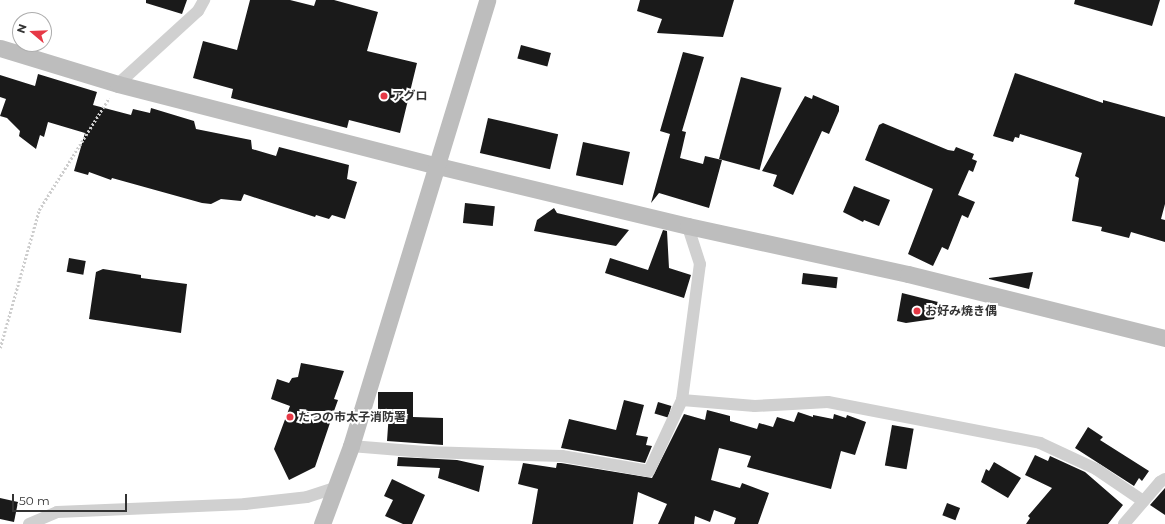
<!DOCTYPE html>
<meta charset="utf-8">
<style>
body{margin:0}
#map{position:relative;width:1165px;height:524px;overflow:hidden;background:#fff;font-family:Montserrat,"Noto Sans JP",sans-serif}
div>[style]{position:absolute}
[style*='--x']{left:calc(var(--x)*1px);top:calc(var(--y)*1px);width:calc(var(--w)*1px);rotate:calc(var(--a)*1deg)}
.building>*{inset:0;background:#1a1a1a;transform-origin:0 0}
.path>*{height:2.5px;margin-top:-1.25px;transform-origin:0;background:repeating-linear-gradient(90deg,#cdcdcd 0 2px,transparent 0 4px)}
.street>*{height:12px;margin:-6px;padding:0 6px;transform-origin:6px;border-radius:6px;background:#d0d0d0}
.secondary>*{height:17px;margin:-8.5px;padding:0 8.5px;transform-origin:8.5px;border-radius:8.5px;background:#bdbdbd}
.dots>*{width:11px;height:11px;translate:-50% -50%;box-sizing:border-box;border:2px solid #fff;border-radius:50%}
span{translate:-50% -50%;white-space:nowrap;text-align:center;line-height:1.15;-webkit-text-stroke:4px #fff;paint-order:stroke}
.poi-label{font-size:12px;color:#333;font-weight:700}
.left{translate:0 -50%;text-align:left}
.north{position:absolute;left:12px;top:12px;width:40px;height:40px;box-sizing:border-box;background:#fff;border:1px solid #adadad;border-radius:50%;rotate:289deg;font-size:11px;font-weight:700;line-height:16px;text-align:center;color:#333}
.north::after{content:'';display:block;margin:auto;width:14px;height:18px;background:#e63946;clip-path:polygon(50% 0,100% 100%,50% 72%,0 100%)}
.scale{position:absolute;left:12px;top:494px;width:115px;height:18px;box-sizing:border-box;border:2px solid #333;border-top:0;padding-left:5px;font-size:12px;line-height:14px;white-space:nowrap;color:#333;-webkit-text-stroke:3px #fff;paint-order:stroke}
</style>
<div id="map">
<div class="building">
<i style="clip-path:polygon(146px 0,187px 0,182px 14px,146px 3px)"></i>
<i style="clip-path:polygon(250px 0,290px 0,314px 6px,316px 0,334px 0,378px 12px,367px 51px,417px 63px,400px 133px,349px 120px,347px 128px,231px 98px,233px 89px,193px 78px,203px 41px,237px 50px)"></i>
<i style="clip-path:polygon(640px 0,734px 0,723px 37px,657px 33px,662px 19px,637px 11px)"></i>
<i style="clip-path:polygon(1075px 0,1160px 0,1152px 26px,1074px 4px)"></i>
<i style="left:521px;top:45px;width:31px;height:14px;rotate:15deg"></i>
<i style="clip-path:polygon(683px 52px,704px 57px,682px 131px,686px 132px,680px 158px,703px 164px,705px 156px,722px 160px,709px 208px,659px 193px,651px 203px,670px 134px,660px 131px)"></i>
<i style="clip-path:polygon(1015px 73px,1103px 103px,1103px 100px,1165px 117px,1165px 204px,1161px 219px,1165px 220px,1165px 242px,1131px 232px,1129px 238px,1101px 231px,1102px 227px,1072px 221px,1079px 178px,1075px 176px,1082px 153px,1020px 134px,1019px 138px,1015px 137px,1013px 142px,993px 136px)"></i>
<i style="clip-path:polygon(38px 74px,97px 92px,93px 105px,131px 115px,133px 109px,150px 113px,151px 108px,194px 121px,196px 129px,251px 140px,252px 149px,276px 156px,279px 147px,349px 165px,347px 179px,357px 182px,345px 219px,332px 215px,329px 219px,316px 215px,315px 217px,244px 194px,241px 201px,221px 199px,211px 204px,202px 203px,112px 178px,111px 180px,89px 172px,88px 175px,74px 171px,85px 133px,48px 122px,44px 137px,40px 135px,36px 149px,19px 136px,20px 131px,7px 118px,0 116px,6px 99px,0 97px,0 75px,35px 86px)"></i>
<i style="left:741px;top:77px;width:42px;height:85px;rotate:15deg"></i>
<i style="clip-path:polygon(813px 95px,839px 106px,839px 111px,829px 134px,822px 131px,793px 195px,773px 186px,777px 175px,762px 171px,805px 96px,812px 99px)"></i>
<i style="left:488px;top:118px;width:72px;height:36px;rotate:13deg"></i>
<i style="clip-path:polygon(883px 123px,948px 150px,954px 151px,956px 147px,974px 154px,972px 159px,977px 161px,973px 172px,969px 170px,958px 195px,975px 202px,968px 218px,962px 215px,948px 250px,942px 247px,933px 266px,908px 254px,933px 189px,865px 160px,879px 125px)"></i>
<i style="left:583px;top:142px;width:48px;height:34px;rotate:12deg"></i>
<i style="clip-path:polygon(854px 186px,890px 200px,879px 226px,864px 220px,863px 222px,843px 212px)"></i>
<i style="left:465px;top:203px;width:30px;height:20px;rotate:6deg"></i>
<i style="clip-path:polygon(554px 208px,557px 213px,629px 230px,616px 246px,534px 231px,537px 220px)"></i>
<i style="clip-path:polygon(663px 230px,667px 231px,669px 268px,691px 275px,684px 298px,605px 273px,610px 258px,648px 270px)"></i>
<i style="left:69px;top:258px;width:17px;height:14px;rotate:10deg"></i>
<i style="clip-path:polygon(103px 269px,141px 275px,141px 278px,187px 284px,181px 333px,89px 319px,96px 272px)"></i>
<i style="clip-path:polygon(1033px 272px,1029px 289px,989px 279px,989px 278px)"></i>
<i style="left:803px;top:273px;width:35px;height:11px;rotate:7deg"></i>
<i style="clip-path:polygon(902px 293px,938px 302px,934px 319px,906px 323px,897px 321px)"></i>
<i style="clip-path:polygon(301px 363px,344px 371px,334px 399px,338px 400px,334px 411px,304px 411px,331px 420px,315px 467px,289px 480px,274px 449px,290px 406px,271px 399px,277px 379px,289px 383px,292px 378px,298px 377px)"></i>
<i style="clip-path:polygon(378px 392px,413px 392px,413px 417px,443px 418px,443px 445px,387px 441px,389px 412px,378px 412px)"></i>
<i style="clip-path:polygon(624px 400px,644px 405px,636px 435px,648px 437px,646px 445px,652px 446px,645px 463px,561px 448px,569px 419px,616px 430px)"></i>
<i style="left:658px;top:402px;width:14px;height:12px;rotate:17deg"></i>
<i style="clip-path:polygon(707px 410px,730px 416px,730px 421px,757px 429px,759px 423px,773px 427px,777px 417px,794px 422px,798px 412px,813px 417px,813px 415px,833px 419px,834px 414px,846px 418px,847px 415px,866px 422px,855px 455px,841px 451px,831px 489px,747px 467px,751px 456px,719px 448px,711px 480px,740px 488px,742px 483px,769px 493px,758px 524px,734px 524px,736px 518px,714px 510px,710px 522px,695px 516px,694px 524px,658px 524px,667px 504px,638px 492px,633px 524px,532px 524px,538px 489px,518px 484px,523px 463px,556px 468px,557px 463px,561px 463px,652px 478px,684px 414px,705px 420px)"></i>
<i style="left:892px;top:425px;width:22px;height:41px;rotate:10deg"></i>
<i style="clip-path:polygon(1088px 427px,1103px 437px,1100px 440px,1149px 471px,1142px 481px,1139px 478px,1134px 486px,1075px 448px)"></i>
<i style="clip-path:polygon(1035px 455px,1048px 461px,1050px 456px,1085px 472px,1123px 505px,1108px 524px,1026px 524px,1030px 518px,1028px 516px,1052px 488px,1025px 475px)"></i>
<i style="clip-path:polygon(398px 457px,457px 460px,484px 466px,479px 492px,438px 478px,440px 468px,397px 466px)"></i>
<i style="clip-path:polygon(994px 462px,1021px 478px,1008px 498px,981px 482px,986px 469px,989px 471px)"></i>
<i style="clip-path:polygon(392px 479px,425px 495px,412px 524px,403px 524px,385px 516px,393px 500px,384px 496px)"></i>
<i style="clip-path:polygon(1165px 488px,1165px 515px,1150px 505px)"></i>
<i style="clip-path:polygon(0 498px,18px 502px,14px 522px,0 519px)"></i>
<i style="left:947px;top:503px;width:14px;height:13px;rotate:21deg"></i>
</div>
<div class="path">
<i style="--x:0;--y:348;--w:143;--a:-74.2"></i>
<i style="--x:39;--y:210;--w:132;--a:-58"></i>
</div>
<div class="street">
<i style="--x:118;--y:84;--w:108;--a:-42.4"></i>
<i style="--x:198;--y:11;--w:13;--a:-61"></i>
<i style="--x:682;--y:400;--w:73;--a:4.7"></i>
<i style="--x:755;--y:406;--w:73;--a:-3.1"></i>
<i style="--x:828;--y:402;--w:216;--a:10.9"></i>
<i style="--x:1040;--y:443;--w:62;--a:24.9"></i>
<i style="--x:1096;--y:469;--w:57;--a:34.2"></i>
<i style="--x:351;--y:446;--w:74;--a:4.6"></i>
<i style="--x:425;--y:452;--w:137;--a:1.7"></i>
<i style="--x:562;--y:456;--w:88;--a:9.8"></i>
<i style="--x:649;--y:471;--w:78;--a:-65.1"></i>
<i style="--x:682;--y:400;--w:137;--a:-82.5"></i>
<i style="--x:700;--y:264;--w:40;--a:-108"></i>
<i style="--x:29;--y:524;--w:30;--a:-23"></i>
<i style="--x:57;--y:512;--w:188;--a:-2.4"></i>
<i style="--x:245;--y:504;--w:62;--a:-6.4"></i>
<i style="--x:307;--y:497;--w:29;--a:-18"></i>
<i style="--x:1124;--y:524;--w:55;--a:-49.4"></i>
<i style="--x:1160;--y:482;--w:6;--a:-31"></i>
</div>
<div class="secondary">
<i style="--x:0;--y:48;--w:123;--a:17"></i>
<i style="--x:118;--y:84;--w:330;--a:14.4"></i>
<i style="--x:438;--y:166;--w:257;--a:13.5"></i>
<i style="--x:688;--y:226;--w:225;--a:12.3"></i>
<i style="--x:908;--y:274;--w:265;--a:14"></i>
<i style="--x:322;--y:524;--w:83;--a:-69.6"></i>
<i style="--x:351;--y:446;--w:466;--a:-73"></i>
</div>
<div class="dots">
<i style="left:384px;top:96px;background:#e63946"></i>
<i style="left:917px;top:311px;background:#e63946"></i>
<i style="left:290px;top:417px;background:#e63946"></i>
</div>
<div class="poi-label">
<span class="left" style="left:392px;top:96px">アグロ</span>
<span class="left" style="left:925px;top:311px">お好み焼き偶</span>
<span class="left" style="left:298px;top:417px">たつの市太子消防署</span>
</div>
<div class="north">N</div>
<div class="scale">50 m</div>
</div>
